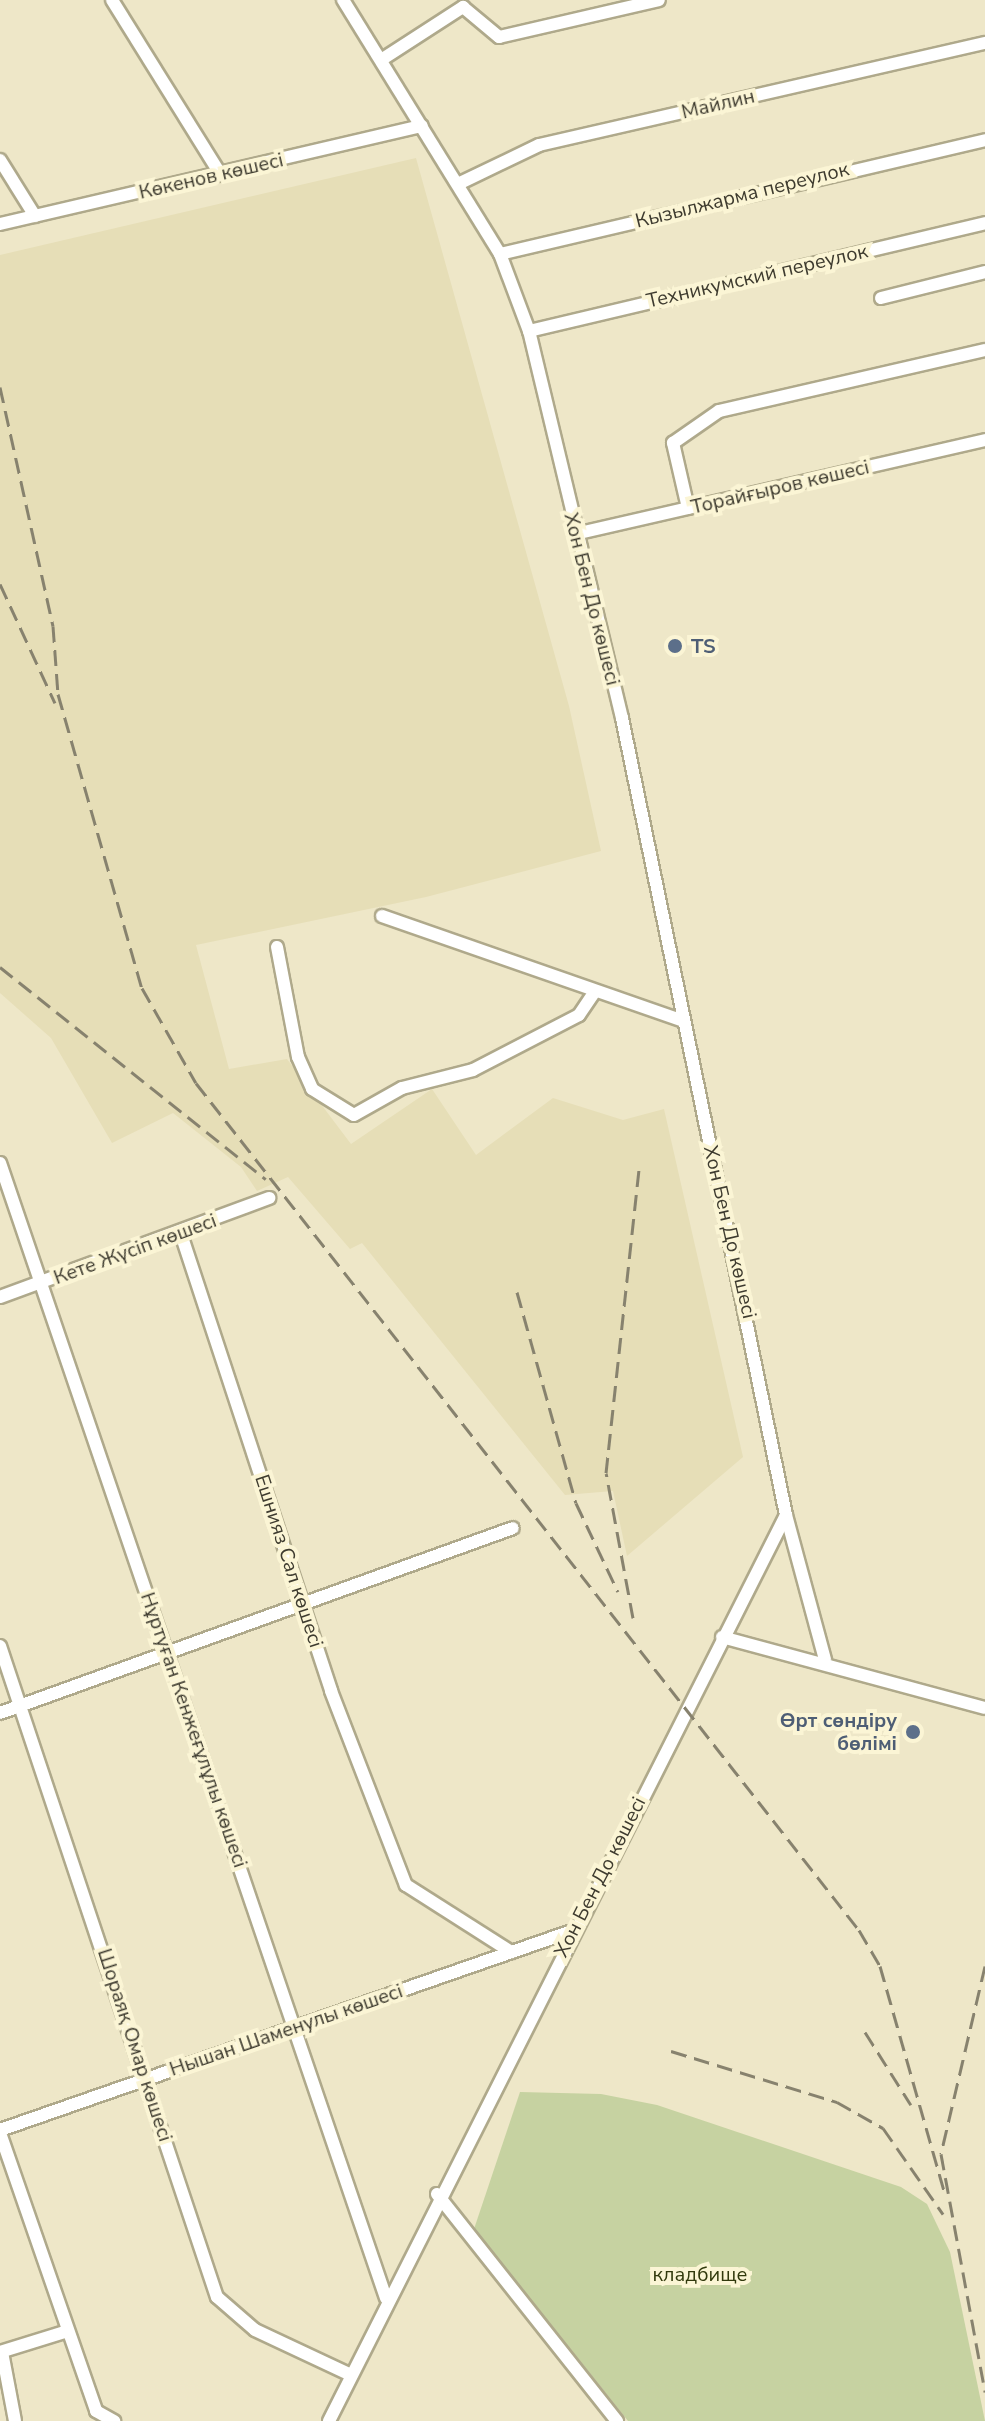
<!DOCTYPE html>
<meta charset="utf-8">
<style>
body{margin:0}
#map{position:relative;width:985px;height:2421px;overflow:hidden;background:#eee7c8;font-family:"Nunito Sans",sans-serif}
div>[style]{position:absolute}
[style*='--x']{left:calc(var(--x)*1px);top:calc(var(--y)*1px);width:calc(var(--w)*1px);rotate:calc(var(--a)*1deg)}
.built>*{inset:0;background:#e6deb7}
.green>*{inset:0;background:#c6d2a1}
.roads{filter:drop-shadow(2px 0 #afa98b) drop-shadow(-2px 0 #afa98b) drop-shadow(0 2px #afa98b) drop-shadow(0 -2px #afa98b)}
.minor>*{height:12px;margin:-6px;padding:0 6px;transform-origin:6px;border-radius:6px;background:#fff}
.rail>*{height:3px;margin-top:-1.5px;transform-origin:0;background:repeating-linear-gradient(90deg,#87826e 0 16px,transparent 0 24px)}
.dots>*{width:22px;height:22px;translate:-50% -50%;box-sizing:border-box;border:4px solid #fbf5d5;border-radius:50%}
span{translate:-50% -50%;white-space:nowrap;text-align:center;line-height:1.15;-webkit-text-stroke:8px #fbf5d5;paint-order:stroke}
.street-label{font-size:20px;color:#3e3b2f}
.service-label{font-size:20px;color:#4e5e75;font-weight:700}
.left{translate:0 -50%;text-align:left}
.right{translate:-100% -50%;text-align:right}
.park-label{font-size:20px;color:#31390c}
</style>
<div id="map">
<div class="built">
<i style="clip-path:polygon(416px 158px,569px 706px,601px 851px,426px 897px,196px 945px,229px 1069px,287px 1059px,351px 1144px,432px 1089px,476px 1155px,553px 1098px,623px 1120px,664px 1109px,743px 1457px,627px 1556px,613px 1491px,565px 1495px,362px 1243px,350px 1249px,288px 1177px,257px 1191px,241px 1167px,173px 1113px,112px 1143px,51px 1038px,0 993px,0 255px)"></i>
</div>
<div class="green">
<i style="clip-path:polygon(520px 2092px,601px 2094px,657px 2105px,901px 2187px,927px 2204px,950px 2252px,985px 2421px,628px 2421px,474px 2229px)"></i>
</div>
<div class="roads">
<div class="minor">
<i style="--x:112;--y:0;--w:206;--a:58.1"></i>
<i style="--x:381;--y:60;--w:98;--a:-32.9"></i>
<i style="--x:463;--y:7;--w:47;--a:39.8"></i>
<i style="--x:499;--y:37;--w:164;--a:-13"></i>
<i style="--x:0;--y:160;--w:66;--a:58"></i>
<i style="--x:458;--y:184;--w:90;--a:-25.7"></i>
<i style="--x:539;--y:145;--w:458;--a:-12.9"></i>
<i style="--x:0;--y:224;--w:433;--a:-13.1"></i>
<i style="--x:500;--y:254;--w:498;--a:-13.2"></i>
<i style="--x:881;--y:298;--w:107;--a:-14"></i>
<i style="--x:529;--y:331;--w:469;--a:-13.3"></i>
<i style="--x:688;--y:508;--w:67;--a:-103"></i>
<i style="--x:673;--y:443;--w:56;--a:-34.8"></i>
<i style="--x:719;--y:411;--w:273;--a:-12.9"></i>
<i style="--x:575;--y:534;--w:421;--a:-12.9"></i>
<i style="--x:382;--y:916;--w:319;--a:19.2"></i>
<i style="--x:277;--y:947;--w:112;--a:79.2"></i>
<i style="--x:298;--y:1057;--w:35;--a:66"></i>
<i style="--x:312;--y:1089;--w:49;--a:31.8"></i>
<i style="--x:354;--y:1115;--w:55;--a:-29.4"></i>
<i style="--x:402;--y:1088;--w:73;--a:-14.2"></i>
<i style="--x:473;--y:1070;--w:119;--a:-27.4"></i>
<i style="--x:579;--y:1015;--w:27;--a:-56"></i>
<i style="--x:0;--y:1163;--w:1199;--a:71.22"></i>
<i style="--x:181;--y:1234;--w:481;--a:71.8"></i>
<i style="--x:331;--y:1691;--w:208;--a:68.9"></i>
<i style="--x:406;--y:1885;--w:125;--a:32.5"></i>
<i style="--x:0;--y:1297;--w:287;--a:-20.2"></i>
<i style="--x:786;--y:1515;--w:150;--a:74.9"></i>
<i style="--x:722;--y:1637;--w:272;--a:15.1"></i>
<i style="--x:0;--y:1646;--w:686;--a:71.57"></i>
<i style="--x:217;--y:2297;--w:50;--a:41"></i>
<i style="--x:255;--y:2330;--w:106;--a:25.1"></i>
<i style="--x:0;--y:1713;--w:545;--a:-19.83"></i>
<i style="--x:0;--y:2130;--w:606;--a:-19.18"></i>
<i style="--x:0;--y:2133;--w:294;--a:70.9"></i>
<i style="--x:96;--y:2411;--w:21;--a:29"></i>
<i style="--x:437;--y:2194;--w:290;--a:51.6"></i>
<i style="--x:0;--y:2352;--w:71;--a:-17.2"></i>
<i style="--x:2;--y:2352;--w:70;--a:79.3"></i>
<i style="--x:329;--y:2421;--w:1015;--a:-63.23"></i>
<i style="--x:786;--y:1515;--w:814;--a:-101.63"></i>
<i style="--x:622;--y:718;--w:398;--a:-103.5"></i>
<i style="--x:529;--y:331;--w:82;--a:-110.6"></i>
<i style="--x:500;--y:254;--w:299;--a:-121.7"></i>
</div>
</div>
<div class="rail">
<i style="--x:0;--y:387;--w:245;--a:77.5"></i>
<i style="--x:53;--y:626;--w:68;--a:85.8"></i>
<i style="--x:58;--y:694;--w:306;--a:74.1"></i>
<i style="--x:142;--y:988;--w:109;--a:60.4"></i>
<i style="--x:196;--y:1083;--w:1076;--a:51.95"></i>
<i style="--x:859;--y:1930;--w:42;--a:59.7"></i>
<i style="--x:880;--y:1966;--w:237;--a:74.1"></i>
<i style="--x:0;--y:584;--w:131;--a:65.2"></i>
<i style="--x:0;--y:967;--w:340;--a:38.6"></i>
<i style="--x:517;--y:1292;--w:219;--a:74.4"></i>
<i style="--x:576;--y:1503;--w:98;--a:64.7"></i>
<i style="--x:633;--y:1618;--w:147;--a:-100.5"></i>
<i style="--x:606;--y:1473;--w:308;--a:-83.8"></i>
<i style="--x:985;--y:1966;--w:193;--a:103.2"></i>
<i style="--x:941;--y:2154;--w:242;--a:79.5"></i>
<i style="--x:865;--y:2032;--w:86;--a:57.8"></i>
<i style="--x:671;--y:2051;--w:174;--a:17.1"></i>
<i style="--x:837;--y:2102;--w:53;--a:29.5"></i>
<i style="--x:883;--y:2128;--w:105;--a:55.1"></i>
</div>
<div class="dots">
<i style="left:675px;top:646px;background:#5c6f8a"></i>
<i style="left:913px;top:1732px;background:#5c6f8a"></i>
</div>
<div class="street-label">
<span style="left:718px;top:104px;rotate:-13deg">Майлин</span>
<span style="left:211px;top:176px;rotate:-13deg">Көкенов көшесі</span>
<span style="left:742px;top:195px;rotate:-14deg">Кызылжарма переулок</span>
<span style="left:757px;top:276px;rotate:-13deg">Техникумский переулок</span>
<span style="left:780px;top:487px;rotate:-13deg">Торайғыров көшесі</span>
<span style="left:592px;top:599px;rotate:76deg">Хон Бен До көшесі</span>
<span style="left:730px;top:1232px;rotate:77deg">Хон Бен До көшесі</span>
<span style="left:135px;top:1249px;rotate:-20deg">Кете Жүсіп көшесі</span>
<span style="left:289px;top:1561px;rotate:72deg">Ешнияз Сал көшесі</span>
<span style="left:194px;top:1730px;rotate:71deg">Нұртуған Кенжеғұлұлы көшесі</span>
<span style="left:600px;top:1877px;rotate:-63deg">Хон Бен До көшесі</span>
<span style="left:286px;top:2030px;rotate:-19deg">Нышан Шаменулы көшесі</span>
<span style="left:135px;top:2045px;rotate:72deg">Шораяқ Омар көшесі</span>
</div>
<div class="service-label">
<span class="left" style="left:691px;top:646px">TS</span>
<span class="right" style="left:897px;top:1732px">Өрт сөндіру<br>бөлімі</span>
</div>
<div class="park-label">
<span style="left:700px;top:2274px">кладбище</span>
</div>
</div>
